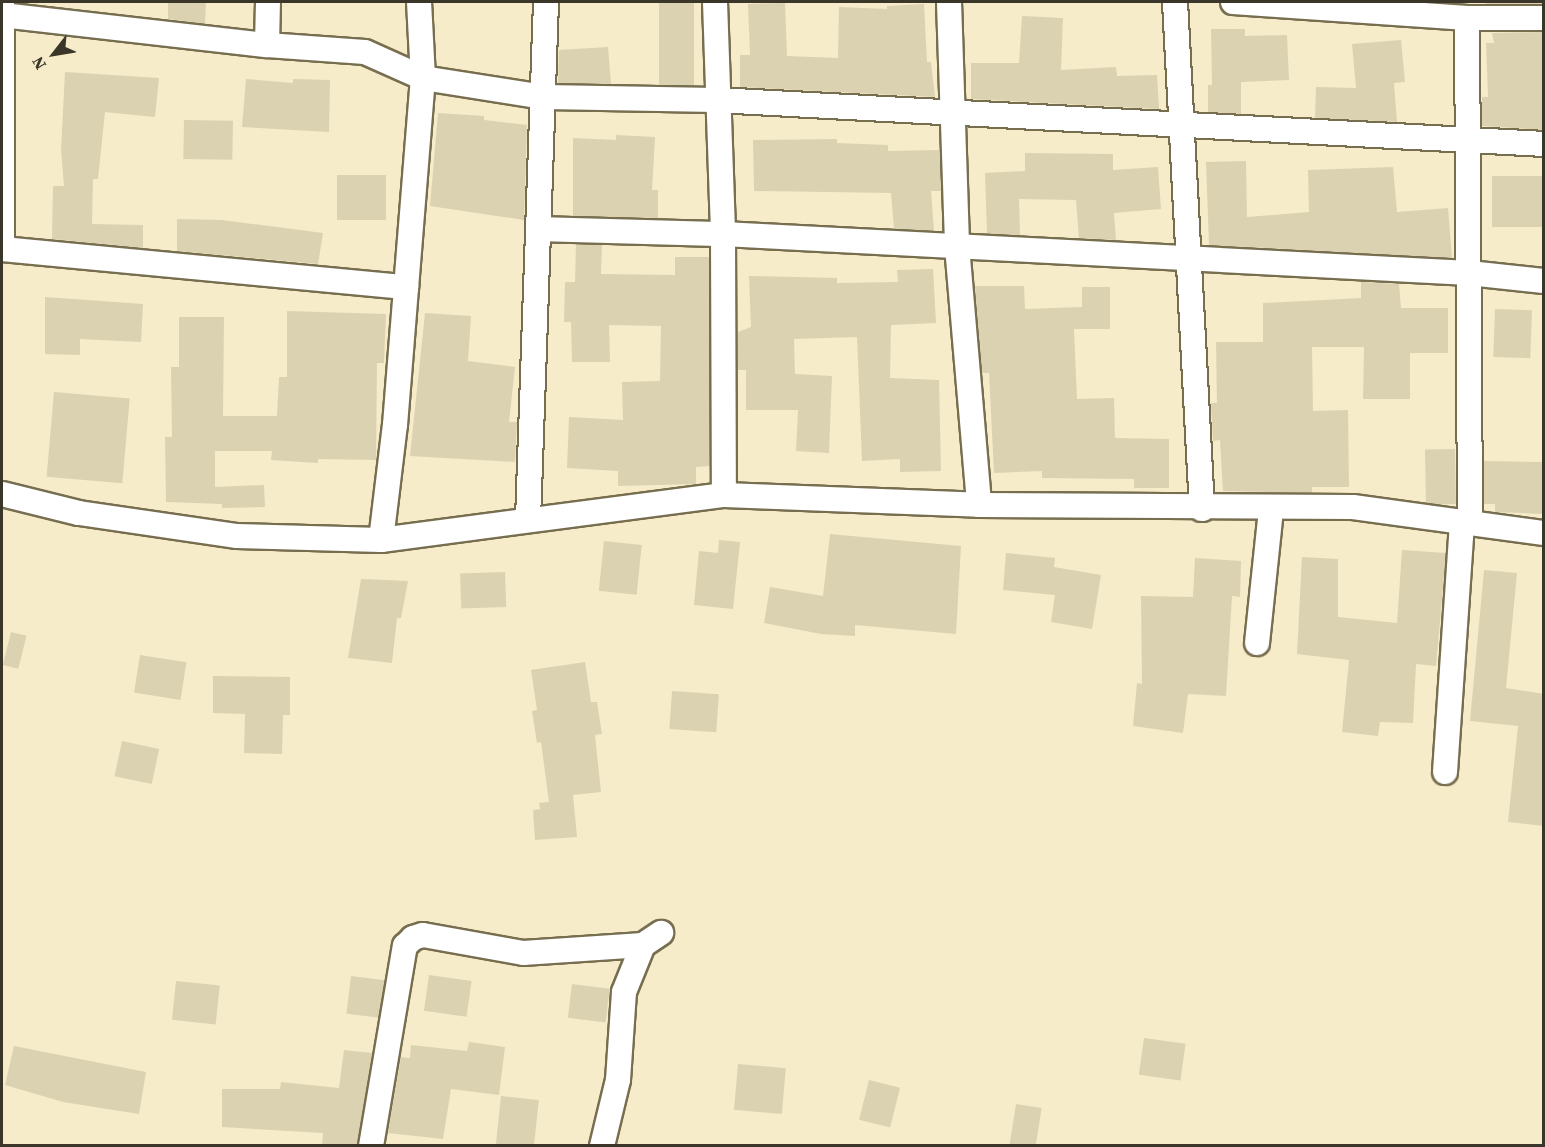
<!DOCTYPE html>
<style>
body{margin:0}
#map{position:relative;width:1545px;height:1147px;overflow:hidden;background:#f6ecca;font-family:"Source Serif 4",serif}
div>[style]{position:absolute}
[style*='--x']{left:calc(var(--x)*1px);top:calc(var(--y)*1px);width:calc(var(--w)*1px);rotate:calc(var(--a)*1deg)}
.building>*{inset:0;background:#dbd2b1;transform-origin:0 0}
.roads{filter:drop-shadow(2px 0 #776e50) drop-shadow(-2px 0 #776e50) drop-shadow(0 2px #776e50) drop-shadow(0 -2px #776e50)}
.minor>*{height:24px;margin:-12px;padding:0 12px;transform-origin:12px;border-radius:12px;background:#fff}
span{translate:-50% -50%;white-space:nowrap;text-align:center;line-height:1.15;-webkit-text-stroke:6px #f6ecca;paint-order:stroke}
.frame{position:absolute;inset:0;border:3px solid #3a3629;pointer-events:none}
.north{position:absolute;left:24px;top:24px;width:60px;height:60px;-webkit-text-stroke:4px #f6ecca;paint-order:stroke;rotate:239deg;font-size:16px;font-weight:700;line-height:24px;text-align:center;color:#3a3629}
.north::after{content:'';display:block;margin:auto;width:21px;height:27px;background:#3a3629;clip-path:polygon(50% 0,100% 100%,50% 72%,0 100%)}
</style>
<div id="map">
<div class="building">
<i style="clip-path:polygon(168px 2px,206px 2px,205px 24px,168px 19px)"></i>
<i style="left:659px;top:2px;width:35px;height:83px"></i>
<i style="left:1486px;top:2px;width:58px;height:2px"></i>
<i style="clip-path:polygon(785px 3px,787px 56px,838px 58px,839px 7px,887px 9px,887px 6px,924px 4px,927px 62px,931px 62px,935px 97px,740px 87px,740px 55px,750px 55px,748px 4px)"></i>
<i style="clip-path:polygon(1022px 16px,1063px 18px,1061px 70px,1116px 67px,1117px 76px,1157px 75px,1159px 109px,971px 99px,971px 63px,1019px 63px)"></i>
<i style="clip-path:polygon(1211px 29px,1245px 29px,1245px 36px,1287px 35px,1289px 80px,1241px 82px,1241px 114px,1208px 112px,1208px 85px,1212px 85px)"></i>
<i style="clip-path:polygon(1544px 32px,1544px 130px,1482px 126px,1482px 97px,1488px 97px,1486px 43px,1494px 43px,1492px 33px)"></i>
<i style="clip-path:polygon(1401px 40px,1405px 82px,1394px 83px,1397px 122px,1315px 118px,1316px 87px,1356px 88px,1352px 44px)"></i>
<i style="clip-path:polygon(608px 47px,611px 84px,558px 83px,559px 50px)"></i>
<i style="clip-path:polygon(65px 72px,159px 78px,155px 117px,105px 112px,98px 179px,93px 179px,92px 224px,143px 225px,143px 248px,52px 239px,53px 186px,64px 186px,61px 150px)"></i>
<i style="clip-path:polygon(246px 79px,293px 83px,293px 79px,330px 80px,329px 132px,242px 127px)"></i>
<i style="clip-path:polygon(438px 113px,484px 116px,484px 120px,527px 125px,524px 220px,430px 206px)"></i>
<i style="left:184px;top:120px;width:49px;height:39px;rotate:1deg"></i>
<i style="clip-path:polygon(616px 135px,655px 137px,652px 190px,658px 190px,658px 218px,573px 216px,573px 138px,616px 140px)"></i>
<i style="clip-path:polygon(837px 139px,837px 143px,888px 145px,888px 151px,940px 150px,941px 191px,931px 191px,934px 231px,894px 229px,891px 193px,754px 191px,753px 140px)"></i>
<i style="clip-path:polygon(1025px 153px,1113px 154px,1113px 170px,1158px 167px,1161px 209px,1114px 213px,1116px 240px,1079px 238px,1076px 200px,1019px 199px,1020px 235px,987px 234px,985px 173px,1025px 171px)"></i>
<i style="clip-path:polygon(1246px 161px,1247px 217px,1309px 212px,1308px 170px,1393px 167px,1397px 212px,1448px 208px,1452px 258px,1209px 245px,1206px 162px)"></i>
<i style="left:337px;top:175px;width:49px;height:45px"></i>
<i style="left:1492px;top:176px;width:52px;height:51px"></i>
<i style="clip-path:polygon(177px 219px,222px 220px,323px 233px,318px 264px,177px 251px)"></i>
<i style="clip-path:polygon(576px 244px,602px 245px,601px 274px,675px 275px,675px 257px,709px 257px,710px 466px,696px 467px,696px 484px,618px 486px,618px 471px,567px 468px,569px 417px,623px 420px,622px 382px,660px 381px,661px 326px,609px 325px,610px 362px,572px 362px,571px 322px,564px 322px,565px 282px,575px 282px)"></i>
<i style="clip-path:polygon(933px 269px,936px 323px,891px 325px,890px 378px,939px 380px,941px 471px,900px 472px,900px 459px,862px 461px,857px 337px,794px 339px,795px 374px,832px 376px,829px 453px,796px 451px,798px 410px,746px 410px,746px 370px,738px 370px,738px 332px,751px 327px,749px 276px,837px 278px,837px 283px,898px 282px,897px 270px)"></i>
<i style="clip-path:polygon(1361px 282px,1399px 284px,1401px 308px,1448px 308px,1448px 353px,1410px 353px,1410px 399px,1363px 399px,1364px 347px,1312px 347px,1313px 411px,1348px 410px,1349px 487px,1312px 487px,1312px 493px,1223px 491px,1220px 440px,1213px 441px,1211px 403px,1217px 403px,1216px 342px,1263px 342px,1263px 303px,1361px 298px)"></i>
<i style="clip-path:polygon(975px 286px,1024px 286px,1025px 309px,1082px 307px,1082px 287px,1110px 287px,1110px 329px,1074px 329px,1077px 399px,1114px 398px,1115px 438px,1169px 439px,1169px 488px,1134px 488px,1134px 479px,1042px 478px,1042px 471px,994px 473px,989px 373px,982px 373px)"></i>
<i style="clip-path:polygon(45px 297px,143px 304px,141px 342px,80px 339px,80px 355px,45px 354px)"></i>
<i style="left:1495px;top:309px;width:37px;height:48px;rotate:2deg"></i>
<i style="clip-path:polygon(287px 311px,386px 314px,384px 363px,377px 363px,376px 460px,318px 459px,318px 463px,271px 460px,272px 451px,215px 451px,215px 487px,264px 485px,265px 507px,222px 508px,222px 504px,166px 502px,165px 437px,172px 437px,171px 367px,179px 367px,179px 317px,224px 317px,223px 416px,277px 416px,279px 377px,287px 377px)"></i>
<i style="clip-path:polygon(425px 313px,471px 316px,468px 361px,515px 367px,509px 422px,517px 422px,515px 462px,410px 456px)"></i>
<i style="left:54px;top:392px;width:76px;height:85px;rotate:5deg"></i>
<i style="left:1455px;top:449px;width:55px;height:30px;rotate:89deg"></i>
<i style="clip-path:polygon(1484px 461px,1544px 462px,1544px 514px,1495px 512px,1495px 504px,1484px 504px)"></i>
<i style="clip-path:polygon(830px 534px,961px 546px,956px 634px,855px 625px,855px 636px,821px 634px,764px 623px,770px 587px,823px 596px)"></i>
<i style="clip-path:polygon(719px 540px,740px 542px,733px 609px,694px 605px,699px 551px,718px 553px)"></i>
<i style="left:604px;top:541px;width:38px;height:50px;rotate:6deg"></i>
<i style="clip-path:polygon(1402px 550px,1446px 553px,1436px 666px,1416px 664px,1413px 723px,1380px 722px,1378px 736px,1342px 732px,1349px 660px,1297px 654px,1302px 557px,1338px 559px,1338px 617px,1397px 623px)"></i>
<i style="clip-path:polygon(1006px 553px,1055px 558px,1054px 567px,1101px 575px,1092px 629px,1051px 622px,1055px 595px,1003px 590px)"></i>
<i style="clip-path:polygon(1195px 558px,1241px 561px,1240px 597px,1232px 596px,1226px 696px,1188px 694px,1183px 733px,1133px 726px,1137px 683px,1142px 684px,1141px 596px,1193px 597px)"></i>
<i style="clip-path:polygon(1484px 570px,1517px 573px,1506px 688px,1544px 694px,1544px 826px,1508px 822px,1518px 726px,1470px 721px)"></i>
<i style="left:505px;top:572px;width:35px;height:45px;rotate:88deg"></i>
<i style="clip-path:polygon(361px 579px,408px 581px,401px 618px,397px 618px,392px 663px,348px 658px)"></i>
<i style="left:11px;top:632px;width:16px;height:34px;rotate:14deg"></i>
<i style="left:140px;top:655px;width:47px;height:38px;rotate:9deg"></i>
<i style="clip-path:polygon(585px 662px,591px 702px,597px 702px,602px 734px,595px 735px,601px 792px,573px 795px,577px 837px,535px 840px,533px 810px,540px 809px,539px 803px,549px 802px,541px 742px,537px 743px,532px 711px,537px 710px,531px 670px)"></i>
<i style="clip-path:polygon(213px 676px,290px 677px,290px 715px,283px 715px,282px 754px,244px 753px,245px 714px,213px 713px)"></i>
<i style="left:672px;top:691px;width:47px;height:38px;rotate:4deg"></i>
<i style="left:122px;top:741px;width:38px;height:36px;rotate:12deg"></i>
<i style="left:429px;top:975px;width:43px;height:36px;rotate:8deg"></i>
<i style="left:351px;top:976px;width:34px;height:38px;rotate:7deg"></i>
<i style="left:176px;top:981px;width:44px;height:39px;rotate:6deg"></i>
<i style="left:572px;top:984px;width:38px;height:34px;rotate:7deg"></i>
<i style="left:1144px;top:1038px;width:42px;height:37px;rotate:8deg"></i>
<i style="clip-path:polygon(469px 1042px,505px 1047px,499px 1095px,451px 1089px,443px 1139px,388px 1133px,401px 1057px,410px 1058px,411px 1045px,467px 1051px)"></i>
<i style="clip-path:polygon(14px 1046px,146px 1072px,139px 1114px,63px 1102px,5px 1085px)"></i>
<i style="clip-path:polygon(344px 1050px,372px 1053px,357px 1146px,322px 1146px,323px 1133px,222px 1127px,222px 1089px,280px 1089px,281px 1082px,339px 1088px)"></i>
<i style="left:738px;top:1064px;width:48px;height:46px;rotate:5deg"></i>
<i style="left:869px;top:1080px;width:32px;height:41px;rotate:14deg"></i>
<i style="left:501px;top:1096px;width:38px;height:50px;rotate:6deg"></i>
<i style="left:1016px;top:1104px;width:26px;height:42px;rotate:9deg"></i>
</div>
<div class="roads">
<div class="minor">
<i style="--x:715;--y:2;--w:232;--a:88"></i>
<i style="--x:723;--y:234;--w:261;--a:89.8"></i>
<i style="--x:949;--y:2;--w:244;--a:88.1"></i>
<i style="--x:957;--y:246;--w:260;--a:85.1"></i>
<i style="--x:1175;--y:2;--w:508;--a:86.95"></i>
<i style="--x:1233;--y:2;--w:235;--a:3.9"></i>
<i style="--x:1467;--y:18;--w:77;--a:0"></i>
<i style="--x:2;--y:4;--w:245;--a:90"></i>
<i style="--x:2;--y:15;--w:267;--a:6.5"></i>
<i style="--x:267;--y:45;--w:98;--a:4.1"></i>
<i style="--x:365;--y:52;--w:64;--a:24.1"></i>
<i style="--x:423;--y:78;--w:123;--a:8.9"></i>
<i style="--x:545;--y:97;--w:171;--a:1"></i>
<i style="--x:716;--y:100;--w:829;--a:3.04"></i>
<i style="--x:1467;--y:18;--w:505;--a:89.66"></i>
<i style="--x:267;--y:45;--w:43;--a:-88.7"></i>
<i style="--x:540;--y:229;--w:183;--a:1.6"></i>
<i style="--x:723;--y:234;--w:747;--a:2.99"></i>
<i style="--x:1469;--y:273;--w:75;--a:6.1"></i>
<i style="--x:2;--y:249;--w:406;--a:5.4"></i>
<i style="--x:2;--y:494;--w:79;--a:13.9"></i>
<i style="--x:79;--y:513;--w:160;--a:8.3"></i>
<i style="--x:237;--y:536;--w:144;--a:1.6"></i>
<i style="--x:381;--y:540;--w:346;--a:-7.5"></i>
<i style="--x:724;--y:495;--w:255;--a:2.2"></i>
<i style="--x:979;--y:505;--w:374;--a:0.3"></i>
<i style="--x:1353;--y:507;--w:193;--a:7.8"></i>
<i style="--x:528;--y:520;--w:518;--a:-88.01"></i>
<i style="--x:381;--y:540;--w:116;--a:-83.1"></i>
<i style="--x:395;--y:425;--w:348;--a:-85.4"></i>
<i style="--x:423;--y:78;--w:76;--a:-93"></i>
<i style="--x:1257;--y:643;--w:135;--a:-84"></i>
<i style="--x:1445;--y:772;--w:251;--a:-86.1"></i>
<i style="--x:371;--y:1146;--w:203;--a:-80.4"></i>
<i style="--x:405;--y:946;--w:11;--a:-45"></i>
<i style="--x:413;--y:938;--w:10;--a:-17"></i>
<i style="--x:423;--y:935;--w:102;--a:10.2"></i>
<i style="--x:523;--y:953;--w:120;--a:-3.8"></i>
<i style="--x:643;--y:945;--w:22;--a:-34"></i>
<i style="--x:602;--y:1146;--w:68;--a:-76.4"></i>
<i style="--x:618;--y:1080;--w:88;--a:-86.1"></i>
<i style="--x:624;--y:992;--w:51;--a:-68"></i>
</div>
</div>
<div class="frame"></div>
<div class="north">N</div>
</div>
